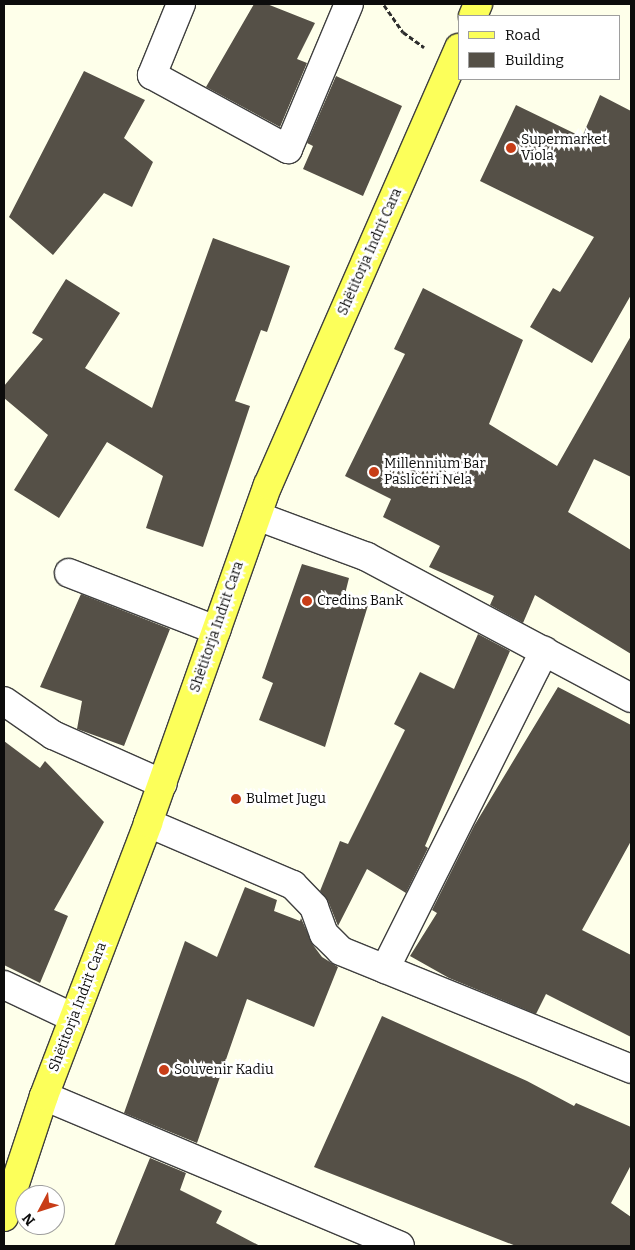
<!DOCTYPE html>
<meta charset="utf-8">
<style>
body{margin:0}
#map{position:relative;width:635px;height:1250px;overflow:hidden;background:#feffea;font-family:Bitter,serif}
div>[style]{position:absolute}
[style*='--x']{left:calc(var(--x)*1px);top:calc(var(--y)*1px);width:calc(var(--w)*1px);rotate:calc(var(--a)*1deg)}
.building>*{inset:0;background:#555047}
.path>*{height:3px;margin-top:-1.5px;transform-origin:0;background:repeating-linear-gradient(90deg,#2e2e2e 0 5px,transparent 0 7.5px)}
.roads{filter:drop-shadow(1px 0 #3f3f3f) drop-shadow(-1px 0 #3f3f3f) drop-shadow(0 1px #3f3f3f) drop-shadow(0 -1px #3f3f3f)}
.minor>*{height:28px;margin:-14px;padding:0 14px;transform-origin:14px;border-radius:14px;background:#fff}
.major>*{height:28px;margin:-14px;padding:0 14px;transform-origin:14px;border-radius:14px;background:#fcff5a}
.dots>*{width:14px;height:14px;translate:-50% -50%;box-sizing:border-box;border:2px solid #fff;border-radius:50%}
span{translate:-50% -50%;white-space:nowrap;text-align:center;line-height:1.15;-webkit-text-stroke:5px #fff;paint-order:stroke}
.poi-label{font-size:14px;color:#0c0c0c}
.left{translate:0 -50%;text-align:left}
.street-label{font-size:14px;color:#0c0c0c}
.frame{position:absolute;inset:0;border:5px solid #0c0c0c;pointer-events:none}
.legend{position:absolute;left:458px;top:15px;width:162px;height:65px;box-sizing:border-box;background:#fff;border:1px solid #9e9e9e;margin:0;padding:6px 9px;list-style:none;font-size:15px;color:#0c0c0c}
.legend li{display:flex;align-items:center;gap:10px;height:25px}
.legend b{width:25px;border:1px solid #9e9e9e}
.north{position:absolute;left:15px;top:1185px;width:50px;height:50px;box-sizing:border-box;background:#fff;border:1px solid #9e9e9e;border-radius:50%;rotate:230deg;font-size:14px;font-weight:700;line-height:20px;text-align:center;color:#0c0c0c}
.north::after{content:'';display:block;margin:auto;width:18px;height:22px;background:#c83d17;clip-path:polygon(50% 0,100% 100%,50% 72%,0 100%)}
</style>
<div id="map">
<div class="building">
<i style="clip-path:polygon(254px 4px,267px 4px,315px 23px,297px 59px,307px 63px,280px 127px,206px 87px)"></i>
<i style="clip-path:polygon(84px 71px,145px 100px,124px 138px,153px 162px,132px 207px,104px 193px,53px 255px,9px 217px)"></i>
<i style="clip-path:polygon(336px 76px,402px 106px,363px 196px,303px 169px,313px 146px,307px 143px)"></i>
<i style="clip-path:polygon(600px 95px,631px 111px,631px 295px,592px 363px,530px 327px,553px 288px,560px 292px,594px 237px,480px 181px,516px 105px,582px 137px)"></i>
<i style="clip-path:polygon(213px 238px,290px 266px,267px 332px,261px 330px,235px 401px,250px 406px,203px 547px,146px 528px,163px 476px,107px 442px,59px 518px,14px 490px,48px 435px,4px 398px,4px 386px,43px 339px,32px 333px,66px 279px,120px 313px,85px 368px,152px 408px)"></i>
<i style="clip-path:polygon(423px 288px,523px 340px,489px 424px,557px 466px,631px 336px,631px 477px,594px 459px,568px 512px,631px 550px,631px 654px,535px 595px,523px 623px,490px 605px,494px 596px,429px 567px,440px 546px,383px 517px,391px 499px,345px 476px,405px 354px,394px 349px)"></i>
<i style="clip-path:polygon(302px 564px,349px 578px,345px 594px,369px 602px,325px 747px,259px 720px,273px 683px,262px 678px)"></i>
<i style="clip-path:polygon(81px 594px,170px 629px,124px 746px,77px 729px,82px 701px,40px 687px)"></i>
<i style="clip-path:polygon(478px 634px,510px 651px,425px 846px,428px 848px,406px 893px,367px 869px,338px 926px,328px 901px,320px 891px,340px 841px,348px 844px,405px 730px,394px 724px,420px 672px,454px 689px)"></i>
<i style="clip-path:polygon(558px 687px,631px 725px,631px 841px,582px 930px,631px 955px,631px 1037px,546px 994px,536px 1014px,449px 978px,410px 956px,437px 913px,432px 910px,474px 826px)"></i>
<i style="clip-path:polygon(4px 741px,40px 768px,45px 761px,104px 822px,54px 910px,68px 916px,40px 983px,4px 965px)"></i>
<i style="clip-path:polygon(245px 887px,277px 900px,274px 911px,300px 921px,301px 918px,313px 945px,322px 957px,338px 967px,314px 1027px,247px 999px,197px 1143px,124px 1113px,185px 941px,217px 957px)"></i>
<i style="clip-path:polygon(382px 1016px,527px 1081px,574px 1106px,576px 1103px,631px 1127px,631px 1165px,611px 1203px,631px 1217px,631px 1246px,516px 1246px,314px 1167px)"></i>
<i style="clip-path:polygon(150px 1158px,186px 1173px,180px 1190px,222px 1211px,216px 1223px,260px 1246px,114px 1246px)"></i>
</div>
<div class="path">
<i style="--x:384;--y:5;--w:33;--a:55"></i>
<i style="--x:403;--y:32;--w:26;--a:36"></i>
</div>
<div class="roads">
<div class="minor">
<i style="--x:181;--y:4;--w:77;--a:112.2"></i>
<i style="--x:152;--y:75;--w:155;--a:28.6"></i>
<i style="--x:288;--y:149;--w:157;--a:-67.2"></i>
<i style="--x:257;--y:516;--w:117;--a:20.4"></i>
<i style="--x:367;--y:557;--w:299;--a:28.1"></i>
<i style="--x:69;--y:573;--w:158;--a:21.2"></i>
<i style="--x:4;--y:701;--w:60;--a:34.8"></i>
<i style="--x:53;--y:735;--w:120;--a:24"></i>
<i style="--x:148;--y:823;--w:158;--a:23.2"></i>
<i style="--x:293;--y:885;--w:30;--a:46"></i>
<i style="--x:314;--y:907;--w:29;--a:70"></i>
<i style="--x:324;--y:934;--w:24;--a:45"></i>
<i style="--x:341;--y:951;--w:313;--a:22.1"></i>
<i style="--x:385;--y:969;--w:356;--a:-63.4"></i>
<i style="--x:4;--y:985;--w:77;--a:25.2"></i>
<i style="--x:44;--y:1096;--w:386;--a:22.8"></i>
</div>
<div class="major">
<i style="--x:473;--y:16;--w:13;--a:-67"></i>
<i style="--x:4;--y:1217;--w:127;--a:-71.7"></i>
<i style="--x:44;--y:1096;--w:292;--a:-69.1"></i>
<i style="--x:148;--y:823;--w:359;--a:-70.5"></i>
<i style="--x:268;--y:485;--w:477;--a:-66.4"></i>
</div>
</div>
<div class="dots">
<i style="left:511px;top:148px;background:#c83d17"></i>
<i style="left:374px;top:472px;background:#c83d17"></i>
<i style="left:307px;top:601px;background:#c83d17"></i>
<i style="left:236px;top:799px;background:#c83d17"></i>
<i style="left:164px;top:1070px;background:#c83d17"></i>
</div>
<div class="poi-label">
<span class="left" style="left:521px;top:148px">Supermarket<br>Viola</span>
<span class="left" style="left:384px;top:472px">Millennium Bar<br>Pasliceri Nela</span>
<span class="left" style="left:317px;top:601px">Credins Bank</span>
<span class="left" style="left:246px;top:799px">Bulmet Jugu</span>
<span class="left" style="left:174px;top:1070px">Souvenir Kadiu</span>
</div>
<div class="street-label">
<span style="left:370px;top:252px;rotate:-66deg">Shëtitorja Indrit Cara</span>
<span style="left:217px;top:627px;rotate:-71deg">Shëtitorja Indrit Cara</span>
<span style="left:78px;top:1007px;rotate:-69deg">Shëtitorja Indrit Cara</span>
</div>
<div class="frame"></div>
<ul class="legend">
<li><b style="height:6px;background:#fcff5a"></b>Road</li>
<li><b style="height:14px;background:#555047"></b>Building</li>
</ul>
<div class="north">N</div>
</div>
